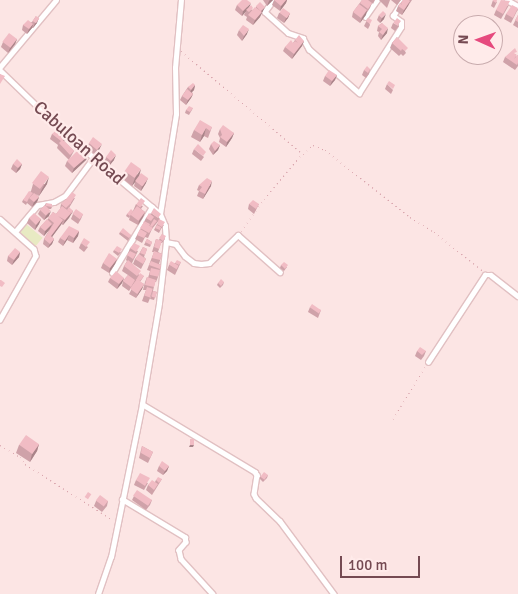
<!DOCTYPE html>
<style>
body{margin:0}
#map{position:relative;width:518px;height:594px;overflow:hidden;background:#fce5e4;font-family:Signika,sans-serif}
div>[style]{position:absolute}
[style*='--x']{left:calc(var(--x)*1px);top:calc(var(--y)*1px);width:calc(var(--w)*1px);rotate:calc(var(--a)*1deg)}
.green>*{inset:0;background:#e8eac3;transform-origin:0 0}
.path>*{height:1px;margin-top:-0.5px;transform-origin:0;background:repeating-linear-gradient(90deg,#d69fa8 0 1px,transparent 0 5px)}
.roads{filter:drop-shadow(1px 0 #e1c0c2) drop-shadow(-1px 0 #e1c0c2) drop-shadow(0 1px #e1c0c2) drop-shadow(0 -1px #e1c0c2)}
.street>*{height:4.5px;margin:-2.25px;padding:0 2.25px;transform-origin:2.25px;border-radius:2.25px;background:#fff}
.wall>*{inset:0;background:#cfa2a9}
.shaded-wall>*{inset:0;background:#a98489}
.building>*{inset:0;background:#f1bcc4;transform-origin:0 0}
span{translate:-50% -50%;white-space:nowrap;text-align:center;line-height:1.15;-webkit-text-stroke:4.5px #ffebea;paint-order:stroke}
.street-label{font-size:18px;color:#754a52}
.north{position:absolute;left:453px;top:15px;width:50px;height:50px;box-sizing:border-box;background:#ffebea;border:1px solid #c8abad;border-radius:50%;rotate:272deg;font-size:14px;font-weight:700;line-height:20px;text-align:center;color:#754a52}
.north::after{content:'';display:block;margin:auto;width:18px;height:22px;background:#e64a7e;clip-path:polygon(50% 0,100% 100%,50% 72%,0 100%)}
.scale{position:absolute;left:340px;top:556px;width:80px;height:22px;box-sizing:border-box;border:2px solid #754a52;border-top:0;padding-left:6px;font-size:15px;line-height:18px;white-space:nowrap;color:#754a52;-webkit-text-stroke:4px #ffebea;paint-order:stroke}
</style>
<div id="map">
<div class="green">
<i style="left:25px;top:223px;width:23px;height:11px;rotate:40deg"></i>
</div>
<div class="path">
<i style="--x:181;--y:51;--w:160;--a:40.2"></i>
<i style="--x:303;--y:154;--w:13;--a:-42"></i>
<i style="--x:313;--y:145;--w:13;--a:23"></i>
<i style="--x:325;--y:150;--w:108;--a:38.2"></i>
<i style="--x:410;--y:217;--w:28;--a:32"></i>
<i style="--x:434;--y:232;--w:63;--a:38.5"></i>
<i style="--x:241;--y:231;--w:39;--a:-54"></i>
<i style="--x:264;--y:199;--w:59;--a:-49.8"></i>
<i style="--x:393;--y:419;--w:61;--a:-58.4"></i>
<i style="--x:0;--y:445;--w:23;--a:31"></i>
<i style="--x:20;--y:457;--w:9;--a:54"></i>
<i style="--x:25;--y:464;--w:104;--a:32.5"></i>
</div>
<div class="roads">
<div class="street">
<i style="--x:274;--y:0;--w:15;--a:127"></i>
<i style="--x:265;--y:12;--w:31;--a:42"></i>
<i style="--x:288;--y:33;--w:16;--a:18"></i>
<i style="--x:303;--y:38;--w:13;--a:61"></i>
<i style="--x:309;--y:49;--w:67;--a:41.3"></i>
<i style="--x:359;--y:93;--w:78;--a:-57.5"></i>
<i style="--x:401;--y:27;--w:5;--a:-90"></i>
<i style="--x:401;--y:22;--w:10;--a:-143"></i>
<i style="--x:393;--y:16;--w:19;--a:-58"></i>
<i style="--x:507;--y:0;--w:13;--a:29"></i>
<i style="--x:365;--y:17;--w:21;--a:-55"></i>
<i style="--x:0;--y:67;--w:87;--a:-50.1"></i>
<i style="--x:0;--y:70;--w:93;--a:44.1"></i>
<i style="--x:67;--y:135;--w:118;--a:40.2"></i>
<i style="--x:0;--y:219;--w:45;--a:41.4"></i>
<i style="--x:34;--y:249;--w:7;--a:74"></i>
<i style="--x:36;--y:256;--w:73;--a:119.4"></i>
<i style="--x:15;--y:232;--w:35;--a:-50"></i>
<i style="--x:38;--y:205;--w:16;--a:-11"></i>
<i style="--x:54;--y:202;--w:13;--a:-29"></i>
<i style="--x:65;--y:196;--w:49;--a:-53.4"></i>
<i style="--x:166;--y:242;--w:10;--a:11"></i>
<i style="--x:176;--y:244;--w:15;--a:53"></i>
<i style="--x:185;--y:256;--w:11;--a:38"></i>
<i style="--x:194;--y:263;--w:7;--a:8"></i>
<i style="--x:201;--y:264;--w:8;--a:-7"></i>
<i style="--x:209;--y:263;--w:40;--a:-44"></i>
<i style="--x:238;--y:235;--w:56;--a:41.4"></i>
<i style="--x:112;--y:273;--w:77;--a:-58.8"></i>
<i style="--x:428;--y:362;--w:104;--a:-56.8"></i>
<i style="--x:485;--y:275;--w:6;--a:0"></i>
<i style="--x:491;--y:275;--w:34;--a:38"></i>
<i style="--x:142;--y:404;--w:132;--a:31"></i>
<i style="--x:255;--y:472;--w:4;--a:56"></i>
<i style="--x:257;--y:475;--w:19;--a:99"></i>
<i style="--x:254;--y:494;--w:4;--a:63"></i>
<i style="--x:256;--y:498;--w:33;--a:44"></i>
<i style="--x:280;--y:521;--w:91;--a:53.5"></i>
<i style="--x:122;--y:499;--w:74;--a:31.1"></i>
<i style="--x:185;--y:537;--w:5;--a:79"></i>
<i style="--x:186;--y:542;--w:11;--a:131"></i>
<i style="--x:179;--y:550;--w:9;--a:77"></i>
<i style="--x:181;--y:559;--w:47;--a:47.6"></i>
<i style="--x:98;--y:594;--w:39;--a:-71"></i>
<i style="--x:111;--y:557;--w:156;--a:-78.5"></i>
<i style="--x:142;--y:404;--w:102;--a:-80.4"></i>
<i style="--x:159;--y:303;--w:61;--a:-83.5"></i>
<i style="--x:166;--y:242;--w:16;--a:-94"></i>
<i style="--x:165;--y:226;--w:13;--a:-113"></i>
<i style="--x:160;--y:214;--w:101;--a:-80.9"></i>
<i style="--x:176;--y:114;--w:46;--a:-91.2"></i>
<i style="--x:175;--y:68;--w:68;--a:-85"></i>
</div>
</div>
<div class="wall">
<i style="clip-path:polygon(263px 0,273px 0,267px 6px)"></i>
<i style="clip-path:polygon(274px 0,287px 0,286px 3px,280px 11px,272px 5px)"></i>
<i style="clip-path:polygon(362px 0,375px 0,373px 4px,372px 3px,370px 8px,360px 23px,352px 17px,353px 12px)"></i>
<i style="clip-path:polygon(379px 0,390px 0,387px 8px)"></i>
<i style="clip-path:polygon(391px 0,401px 0,397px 5px)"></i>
<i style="clip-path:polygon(403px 0,412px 0,402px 15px,396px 11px,398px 6px)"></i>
<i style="clip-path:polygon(493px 0,497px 2px,494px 8px,491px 6px)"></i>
<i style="clip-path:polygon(237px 5px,249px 7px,252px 10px,256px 8px,256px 6px,263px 11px,261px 13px,260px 17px,253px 25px,246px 20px,247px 17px,244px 15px,246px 11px,242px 16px,235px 10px)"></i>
<i style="clip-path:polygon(509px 5px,501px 19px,494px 15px,496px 10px)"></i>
<i style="clip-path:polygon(518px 9px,511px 23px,504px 19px,506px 14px)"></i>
<i style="clip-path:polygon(279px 13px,290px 13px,288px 18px,284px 23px,277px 18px)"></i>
<i style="clip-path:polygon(379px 15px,384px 19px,380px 23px,377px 20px)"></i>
<i style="clip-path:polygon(518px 15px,518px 28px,513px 25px)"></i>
<i style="clip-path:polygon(36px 16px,37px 23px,33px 28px,32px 28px,27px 34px,22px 30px,23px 25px,32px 22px)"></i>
<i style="clip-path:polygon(368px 18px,370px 25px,368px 29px,364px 26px)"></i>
<i style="clip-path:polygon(382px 23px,387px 33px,381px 40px,378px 36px,379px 32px,377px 31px,378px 26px)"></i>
<i style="clip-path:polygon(393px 23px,399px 26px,395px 31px,391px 28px)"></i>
<i style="clip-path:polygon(239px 30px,247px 34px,242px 41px,237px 35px)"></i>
<i style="clip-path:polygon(397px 37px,406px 53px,403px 56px,401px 54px,399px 56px,390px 48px,392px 43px)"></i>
<i style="clip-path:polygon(17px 39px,15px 44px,8px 53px,1px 47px,3px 42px)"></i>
<i style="clip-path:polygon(295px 40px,304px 41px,302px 46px,292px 59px,283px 51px,285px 47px,293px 43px)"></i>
<i style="clip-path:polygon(516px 54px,516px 57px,518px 55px,518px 66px,515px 70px,503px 62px,505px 57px)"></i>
<i style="clip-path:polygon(370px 69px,369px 74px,366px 78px,362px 75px,364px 70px)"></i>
<i style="clip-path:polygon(337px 75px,335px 80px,330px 86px,323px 81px,325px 76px)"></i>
<i style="clip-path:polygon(387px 84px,393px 90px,391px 94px,385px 89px)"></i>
<i style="clip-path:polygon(195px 85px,194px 90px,192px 92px,193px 94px,191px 98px,186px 105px,180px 100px,182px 96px,188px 87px)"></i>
<i style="clip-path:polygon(193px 108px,189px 115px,185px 113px,186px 110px)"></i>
<i style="clip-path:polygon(212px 127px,208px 138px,204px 136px,200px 142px,191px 137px,194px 130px)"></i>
<i style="clip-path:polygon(220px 129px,234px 133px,232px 138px,226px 147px,219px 142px,220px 138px,218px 134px)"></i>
<i style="clip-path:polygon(52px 134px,68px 134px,66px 139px,64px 141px,74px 151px,69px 160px,57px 148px,58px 145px,50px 139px)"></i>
<i style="clip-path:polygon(89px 143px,100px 148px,96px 155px,87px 148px)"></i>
<i style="clip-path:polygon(211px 144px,220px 145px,218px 150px,213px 155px,209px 149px)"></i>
<i style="clip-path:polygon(194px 149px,204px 157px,201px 161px,192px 154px)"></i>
<i style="clip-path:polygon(88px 156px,86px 160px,72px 173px,65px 166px,67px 161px)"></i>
<i style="clip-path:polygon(106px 157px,114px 160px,109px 166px,104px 162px)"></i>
<i style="clip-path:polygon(13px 164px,22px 164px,20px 169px,16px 173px,11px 169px)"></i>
<i style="clip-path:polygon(125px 171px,139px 175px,146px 183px,141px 191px,134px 186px,135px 182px,132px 186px,122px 178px)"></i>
<i style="clip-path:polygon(33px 184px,47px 184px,39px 196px,36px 194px,39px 197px,37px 202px,32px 207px,27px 203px,26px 205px,22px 202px,23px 200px,31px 191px)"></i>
<i style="clip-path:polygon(199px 185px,211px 186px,203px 199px,197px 196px,199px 191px,197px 190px)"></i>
<i style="clip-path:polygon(75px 198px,69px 208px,73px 211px,72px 213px,63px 225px,61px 224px,52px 237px,54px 239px,52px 244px,48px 248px,43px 244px,44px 239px,51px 227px,44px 236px,38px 231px,40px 227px,48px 219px,53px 212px,56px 214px,60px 209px,61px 204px,66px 199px)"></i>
<i style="clip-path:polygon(46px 203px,52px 207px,51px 209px,49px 209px,49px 216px,44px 220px,38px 214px,40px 210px,45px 205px)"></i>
<i style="clip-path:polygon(136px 204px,143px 206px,141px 209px,145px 212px,143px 217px,138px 225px,129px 220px,130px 216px,129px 218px,126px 216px,127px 214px,133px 211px)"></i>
<i style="clip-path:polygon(249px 204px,259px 204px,254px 214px,248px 209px)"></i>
<i style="clip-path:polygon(151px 213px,160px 219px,152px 229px,148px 238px,145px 237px,142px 243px,135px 239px,146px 218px)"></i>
<i style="clip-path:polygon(73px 214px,83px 214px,81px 219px,78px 224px,71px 219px)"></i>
<i style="clip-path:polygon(29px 218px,41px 219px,39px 224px,35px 230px,27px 223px)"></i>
<i style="clip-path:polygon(157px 224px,164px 225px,161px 229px,159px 233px,154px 230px)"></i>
<i style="clip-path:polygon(79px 231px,78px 236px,73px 243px,67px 240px,63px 246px,58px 242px,60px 238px)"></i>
<i style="clip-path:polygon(120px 232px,131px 235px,128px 241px,119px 234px)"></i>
<i style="clip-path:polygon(162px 234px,165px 239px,162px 243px,161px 243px,158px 252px,162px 254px,159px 264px,161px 265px,158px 277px,156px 282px,155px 282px,153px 291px,157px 292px,154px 300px,150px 299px,153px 291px,148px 303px,142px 301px,146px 290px,143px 290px,145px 282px,147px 277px,148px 278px,150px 271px,147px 270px,154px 252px,152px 252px,156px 239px,159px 240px)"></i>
<i style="clip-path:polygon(147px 239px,152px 242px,150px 247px,144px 245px)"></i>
<i style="clip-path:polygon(81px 243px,88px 247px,84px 252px,79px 248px)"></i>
<i style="clip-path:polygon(143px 247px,147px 249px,144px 257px,146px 259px,141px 269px,133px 264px,135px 259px,139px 254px)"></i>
<i style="clip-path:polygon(130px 248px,138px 251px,132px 263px,139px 275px,144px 276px,140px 282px,144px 284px,142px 289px,136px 298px,129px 294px,136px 281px,129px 291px,122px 286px,123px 281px,128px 275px,122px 271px,124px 266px,127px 261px,126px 260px)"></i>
<i style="clip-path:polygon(114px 250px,121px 252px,118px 256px,113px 252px)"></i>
<i style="clip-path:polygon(20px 252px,19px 257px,12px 265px,7px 261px,8px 256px)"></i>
<i style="clip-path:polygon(117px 259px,115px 264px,109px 273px,101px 268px,103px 263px)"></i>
<i style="clip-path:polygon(181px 262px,175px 275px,167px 270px,169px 265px,175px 263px)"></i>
<i style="clip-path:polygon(281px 265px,287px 267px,284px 271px,280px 268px)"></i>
<i style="clip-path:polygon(110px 278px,124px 278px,122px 283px,117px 289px,108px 282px)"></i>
<i style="clip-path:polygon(224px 282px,223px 285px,220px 288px,217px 285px,218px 283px)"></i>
<i style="clip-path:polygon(310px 307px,321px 310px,318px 318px,308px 312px)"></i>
<i style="clip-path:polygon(417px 351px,426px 351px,424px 356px,421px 360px,415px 356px)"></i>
<i style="clip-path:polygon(39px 444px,37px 451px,30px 462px,16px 453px,19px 445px)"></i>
<i style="clip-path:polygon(142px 446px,153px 452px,148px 463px,139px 458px)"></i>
<i style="clip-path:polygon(159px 466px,169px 466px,167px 471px,163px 475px,157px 471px)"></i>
<i style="clip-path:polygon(268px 475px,267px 478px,263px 482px,260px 479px,260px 477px)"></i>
<i style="clip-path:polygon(162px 479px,152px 495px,146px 490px,148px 485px,155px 482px,156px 480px)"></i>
<i style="clip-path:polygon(136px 480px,148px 483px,144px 490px,134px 485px)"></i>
<i style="clip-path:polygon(134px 496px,152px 500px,150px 505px,146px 510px,132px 500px)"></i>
<i style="clip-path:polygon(96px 501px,108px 501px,107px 506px,102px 512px,94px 506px)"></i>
</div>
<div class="shaded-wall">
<i style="clip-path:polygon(270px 0,273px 0,267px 6px,269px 1px)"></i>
<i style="clip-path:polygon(286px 0,287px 0,286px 3px,280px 11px,281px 6px)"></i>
<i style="clip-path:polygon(410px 1px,408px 6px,402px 15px,404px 10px)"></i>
<i style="clip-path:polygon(251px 3px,249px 8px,242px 16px,243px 11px)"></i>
<i style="clip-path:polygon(265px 7px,260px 17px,253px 25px,255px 20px,259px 15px,261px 11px)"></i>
<i style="clip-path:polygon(367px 10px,366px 15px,360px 23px,362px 18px)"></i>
<i style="clip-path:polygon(290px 13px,288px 18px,284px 23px,286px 18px)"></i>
<i style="clip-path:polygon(386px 14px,384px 19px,380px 23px,382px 18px)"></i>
<i style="clip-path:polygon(39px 18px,37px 23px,33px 28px,35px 23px)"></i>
<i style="clip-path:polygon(33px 24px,32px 28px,27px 34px,29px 29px)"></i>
<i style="clip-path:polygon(388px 28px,387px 33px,381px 40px,383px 35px)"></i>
<i style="clip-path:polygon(249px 29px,247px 34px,242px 41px,244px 36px)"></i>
<i style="clip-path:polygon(17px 39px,15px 44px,8px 53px,10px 48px)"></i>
<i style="clip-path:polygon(304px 41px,302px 46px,292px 59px,294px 54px)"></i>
<i style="clip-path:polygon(337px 75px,335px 80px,330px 86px,332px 81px)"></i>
<i style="clip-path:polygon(195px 85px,194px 90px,189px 95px,191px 90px)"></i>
<i style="clip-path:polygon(193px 94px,191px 98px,186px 105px,188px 100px)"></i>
<i style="clip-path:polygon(206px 128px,204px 136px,200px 142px,202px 135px)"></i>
<i style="clip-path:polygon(234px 133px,232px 138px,226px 147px,227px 142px)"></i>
<i style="clip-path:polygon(68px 134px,66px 139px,61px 144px,63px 140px)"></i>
<i style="clip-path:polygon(102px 144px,100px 148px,96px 155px,97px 150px)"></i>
<i style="clip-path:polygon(220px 145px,218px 150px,213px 155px,215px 151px)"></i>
<i style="clip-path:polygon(116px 155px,114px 160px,109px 166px,111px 161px)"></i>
<i style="clip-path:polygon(88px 156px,86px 160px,72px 173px,74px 168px)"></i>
<i style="clip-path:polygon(22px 164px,20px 169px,16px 173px,18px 168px)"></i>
<i style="clip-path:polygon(141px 169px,139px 177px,132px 186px,135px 178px)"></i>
<i style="clip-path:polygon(49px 177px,47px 184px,39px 196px,42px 189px)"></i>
<i style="clip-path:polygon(148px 178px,146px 183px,141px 191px,142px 186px)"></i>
<i style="clip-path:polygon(212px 181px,211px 186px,203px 199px,205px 194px)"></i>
<i style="clip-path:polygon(39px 197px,37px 202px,32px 207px,34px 202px)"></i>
<i style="clip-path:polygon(51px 211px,49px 216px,44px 220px,46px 216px)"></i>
<i style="clip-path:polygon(73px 211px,69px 218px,63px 225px,65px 220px)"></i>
<i style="clip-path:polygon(145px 212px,143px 217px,138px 225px,139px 221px)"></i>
<i style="clip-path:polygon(41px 219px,39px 224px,35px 230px,36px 225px)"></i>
<i style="clip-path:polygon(63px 220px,61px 225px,49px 241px,51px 236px)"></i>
<i style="clip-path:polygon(52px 224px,50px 229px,44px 236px,45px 231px)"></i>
<i style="clip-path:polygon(79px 231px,78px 236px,73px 243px,74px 238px)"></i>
<i style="clip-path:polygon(69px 235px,67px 240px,63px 246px,65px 241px)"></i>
<i style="clip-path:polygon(54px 239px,52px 244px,48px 248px,50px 244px)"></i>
<i style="clip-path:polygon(20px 252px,19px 257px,12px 265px,14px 260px)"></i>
<i style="clip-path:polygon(117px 259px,115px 264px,109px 273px,110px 268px)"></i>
<i style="clip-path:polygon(124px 278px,122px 283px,117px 289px,119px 284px)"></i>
<i style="clip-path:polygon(144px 284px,142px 289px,136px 298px,138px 294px)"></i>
<i style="clip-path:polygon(39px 444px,37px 451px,30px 462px,32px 454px)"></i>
<i style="clip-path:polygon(190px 445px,194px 445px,193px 447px,189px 447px)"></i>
<i style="clip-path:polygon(169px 466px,167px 471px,163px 475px,165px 471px)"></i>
</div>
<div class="building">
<i style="clip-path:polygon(242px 0,247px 0,251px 3px,243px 11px,237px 5px)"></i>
<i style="clip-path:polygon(274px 0,286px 0,281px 6px)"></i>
<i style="clip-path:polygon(362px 0,368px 0,372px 3px,368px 9px,360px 3px)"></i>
<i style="clip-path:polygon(403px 0,409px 0,410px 1px,404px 10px,398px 6px,400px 3px,402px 5px,401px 3px)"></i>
<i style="clip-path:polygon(493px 0,497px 0,496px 3px,493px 1px)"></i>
<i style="clip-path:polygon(501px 0,510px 1px,503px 14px,496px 10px)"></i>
<i style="left:260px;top:2px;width:7px;height:6px;rotate:45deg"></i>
<i style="left:359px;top:4px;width:10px;height:10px;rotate:37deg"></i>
<i style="clip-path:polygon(251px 5px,253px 8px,249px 12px,246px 10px)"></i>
<i style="clip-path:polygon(512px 5px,518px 8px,513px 18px,506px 14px)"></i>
<i style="clip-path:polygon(255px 7px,262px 12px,255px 20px,248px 15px)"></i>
<i style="left:283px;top:8px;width:9px;height:6px;rotate:36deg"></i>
<i style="left:383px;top:11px;width:4px;height:6px;rotate:45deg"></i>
<i style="clip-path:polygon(518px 15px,518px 22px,515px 20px)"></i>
<i style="left:36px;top:16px;width:4px;height:6px;rotate:34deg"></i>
<i style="clip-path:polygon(368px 18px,372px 20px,370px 24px,366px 21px)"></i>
<i style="left:397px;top:18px;width:5px;height:6px;rotate:37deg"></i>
<i style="clip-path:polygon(28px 20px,33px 24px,29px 29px,23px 25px)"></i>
<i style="clip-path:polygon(382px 23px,388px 28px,383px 35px,379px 32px,382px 29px,378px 26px)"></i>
<i style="clip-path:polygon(243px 25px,249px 29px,244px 36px,239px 30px)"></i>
<i style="left:9px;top:33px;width:10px;height:11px;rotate:37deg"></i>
<i style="clip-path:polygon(299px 35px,304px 41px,294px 54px,285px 47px,291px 40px,293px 43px,295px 41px,298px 43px,295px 40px)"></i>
<i style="clip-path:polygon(397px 37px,408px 48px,405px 51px,402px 49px,401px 51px,392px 43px)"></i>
<i style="clip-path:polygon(515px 48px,517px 52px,514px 53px,517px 55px,514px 59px,518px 55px,518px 63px,517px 65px,505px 57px)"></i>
<i style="clip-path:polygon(367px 66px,370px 69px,368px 73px,364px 70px)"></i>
<i style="clip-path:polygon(329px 70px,337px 75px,332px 81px,325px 76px)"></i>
<i style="clip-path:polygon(0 74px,5px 76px,0 84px)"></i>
<i style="clip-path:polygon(389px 81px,395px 85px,393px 89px,387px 84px)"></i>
<i style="clip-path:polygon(193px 83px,195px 85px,191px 90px,188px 87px)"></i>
<i style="clip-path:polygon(187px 89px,193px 94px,188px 100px,182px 96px)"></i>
<i style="clip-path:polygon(189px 106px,193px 108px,190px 112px,186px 110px)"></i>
<i style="clip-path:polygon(200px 120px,212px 127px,210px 131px,206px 128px,202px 135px,194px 130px)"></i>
<i style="clip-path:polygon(223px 125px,234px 133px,227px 142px,220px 137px,222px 135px,220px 129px)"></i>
<i style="clip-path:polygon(61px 126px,67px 130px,68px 134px,63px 140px,74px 151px,70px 155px,59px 143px,61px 141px,52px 134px)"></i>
<i style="clip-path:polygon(93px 137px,102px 144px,97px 150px,89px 143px)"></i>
<i style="clip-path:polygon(214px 141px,220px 145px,215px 151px,211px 144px)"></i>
<i style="clip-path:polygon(198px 144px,206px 152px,203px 156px,194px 149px)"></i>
<i style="clip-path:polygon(80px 148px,84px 152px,85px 150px,88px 152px,88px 156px,74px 168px,67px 161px)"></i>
<i style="clip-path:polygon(111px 150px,116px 155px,111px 161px,106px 157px)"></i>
<i style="clip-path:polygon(17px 159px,22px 164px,18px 168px,13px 164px)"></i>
<i style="left:131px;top:162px;width:12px;height:11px;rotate:35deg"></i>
<i style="left:41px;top:171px;width:10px;height:15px;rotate:37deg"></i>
<i style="left:141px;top:173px;width:9px;height:10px;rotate:36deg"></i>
<i style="clip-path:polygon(207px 178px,212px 181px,205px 194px,199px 191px,202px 187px,199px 185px)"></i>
<i style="clip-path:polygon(29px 191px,33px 193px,29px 198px,27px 202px,23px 200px)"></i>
<i style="clip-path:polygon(72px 192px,76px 195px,70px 204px,66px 199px)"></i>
<i style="clip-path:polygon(34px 193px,39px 197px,34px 202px,29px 198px)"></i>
<i style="left:141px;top:198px;width:5px;height:8px;rotate:37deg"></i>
<i style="clip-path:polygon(66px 199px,71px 203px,66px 208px,61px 204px)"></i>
<i style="clip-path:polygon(253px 200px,259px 204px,256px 209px,249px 204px)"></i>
<i style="clip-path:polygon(46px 203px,52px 204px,52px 207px,46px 206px)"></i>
<i style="left:45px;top:205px;width:8px;height:7px;rotate:45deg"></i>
<i style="clip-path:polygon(62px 206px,71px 213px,65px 220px,58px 216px,63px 220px,51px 236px,54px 239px,50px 244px,44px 239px,54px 223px,48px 218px,53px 212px,56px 214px)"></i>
<i style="left:137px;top:206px;width:10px;height:11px;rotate:37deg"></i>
<i style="clip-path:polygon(69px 207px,73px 211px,70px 215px,71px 213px,67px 210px)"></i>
<i style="clip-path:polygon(154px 208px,161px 214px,158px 218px,151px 213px)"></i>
<i style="left:76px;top:209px;width:9px;height:6px;rotate:36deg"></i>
<i style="clip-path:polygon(131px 209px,133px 211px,130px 216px,127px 214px)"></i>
<i style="clip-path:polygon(34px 213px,41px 219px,36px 225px,29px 218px)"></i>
<i style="clip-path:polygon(149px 213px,154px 217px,151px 221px,146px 218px)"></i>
<i style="clip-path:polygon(47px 219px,52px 224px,45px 231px,40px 227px)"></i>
<i style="clip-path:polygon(154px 219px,157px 221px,152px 227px,150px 226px)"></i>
<i style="clip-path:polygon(159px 219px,165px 222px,162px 227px,157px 224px)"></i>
<i style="clip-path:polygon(144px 221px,150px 224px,149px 226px,144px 222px,143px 223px)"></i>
<i style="clip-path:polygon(144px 222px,153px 228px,149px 233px,140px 228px)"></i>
<i style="clip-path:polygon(157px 225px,161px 227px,160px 230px,155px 228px)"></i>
<i style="clip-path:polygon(69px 226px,79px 231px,74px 238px,69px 235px,65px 241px,60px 238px)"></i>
<i style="clip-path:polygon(123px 228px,131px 235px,129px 238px,120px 232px)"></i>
<i style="clip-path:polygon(140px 229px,147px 233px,144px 238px,137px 235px)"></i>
<i style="clip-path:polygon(162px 234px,166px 236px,163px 241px,159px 238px)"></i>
<i style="clip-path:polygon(84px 238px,90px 242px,86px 247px,81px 243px)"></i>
<i style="clip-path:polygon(147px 239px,152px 242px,151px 245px,145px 242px)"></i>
<i style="clip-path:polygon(156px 239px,162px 241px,159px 249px,154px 247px)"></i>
<i style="clip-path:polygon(134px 243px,140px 246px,136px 252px,130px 248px)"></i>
<i style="clip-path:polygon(117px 246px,122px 249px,119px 253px,114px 250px)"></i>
<i style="clip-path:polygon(143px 247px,147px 249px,145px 255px,140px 253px)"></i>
<i style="clip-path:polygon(15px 248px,20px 252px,14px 260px,8px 256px)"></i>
<i style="clip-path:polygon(130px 251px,136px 254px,133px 259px,127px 255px)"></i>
<i style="clip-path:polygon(154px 251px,162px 254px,160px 260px,152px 258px)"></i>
<i style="clip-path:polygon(109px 253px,117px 259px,110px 268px,103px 263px)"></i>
<i style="clip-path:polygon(139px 254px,146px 259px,143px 264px,135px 259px)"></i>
<i style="clip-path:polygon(128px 260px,141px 271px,137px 276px,124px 266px)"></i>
<i style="clip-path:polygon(177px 260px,181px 262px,179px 265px,175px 263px)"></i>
<i style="clip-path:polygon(151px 261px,161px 265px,160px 269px,149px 265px)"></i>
<i style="left:171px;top:261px;width:9px;height:4px;rotate:32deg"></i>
<i style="clip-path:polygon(284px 262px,288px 265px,285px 269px,281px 265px)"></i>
<i style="left:151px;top:268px;width:9px;height:7px;rotate:13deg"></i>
<i style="clip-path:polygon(116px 271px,124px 278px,119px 284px,110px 278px)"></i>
<i style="clip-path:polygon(140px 273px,144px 276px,140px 281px,136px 280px)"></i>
<i style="clip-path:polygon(128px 275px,135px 280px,131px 287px,123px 281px)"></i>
<i style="clip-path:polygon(147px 277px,156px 280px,154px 287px,145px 285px)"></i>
<i style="left:137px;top:279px;width:9px;height:12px;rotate:36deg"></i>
<i style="clip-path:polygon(221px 279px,224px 282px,221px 286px,218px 283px)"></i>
<i style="clip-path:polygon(0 280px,1px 280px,5px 283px,2px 287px,0 286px)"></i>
<i style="left:147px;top:287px;width:6px;height:9px;rotate:18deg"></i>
<i style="left:153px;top:291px;width:4px;height:6px;rotate:14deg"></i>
<i style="left:312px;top:304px;width:11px;height:4px;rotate:34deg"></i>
<i style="clip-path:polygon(420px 347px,426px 351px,422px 355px,417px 351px)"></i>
<i style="left:26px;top:435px;width:16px;height:12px;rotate:35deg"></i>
<i style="left:190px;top:439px;width:4px;height:6px"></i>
<i style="clip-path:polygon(142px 446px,153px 452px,150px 458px,141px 453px)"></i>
<i style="clip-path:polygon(162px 461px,169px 466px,165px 471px,159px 466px)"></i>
<i style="left:264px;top:472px;width:5px;height:6px;rotate:37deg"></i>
<i style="clip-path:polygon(140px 473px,150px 478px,145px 486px,136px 480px)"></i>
<i style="clip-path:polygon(158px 477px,162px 479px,159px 483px,156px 480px)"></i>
<i style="clip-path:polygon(152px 480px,158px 484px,154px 490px,148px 485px)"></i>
<i style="left:137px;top:490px;width:18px;height:7px;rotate:34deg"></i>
<i style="left:88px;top:492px;width:4px;height:6px;rotate:34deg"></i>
<i style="left:100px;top:495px;width:10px;height:7px;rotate:37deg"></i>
</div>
<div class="street-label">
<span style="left:79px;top:143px;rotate:42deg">Cabuloan Road</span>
</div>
<div class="north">N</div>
<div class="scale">100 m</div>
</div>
